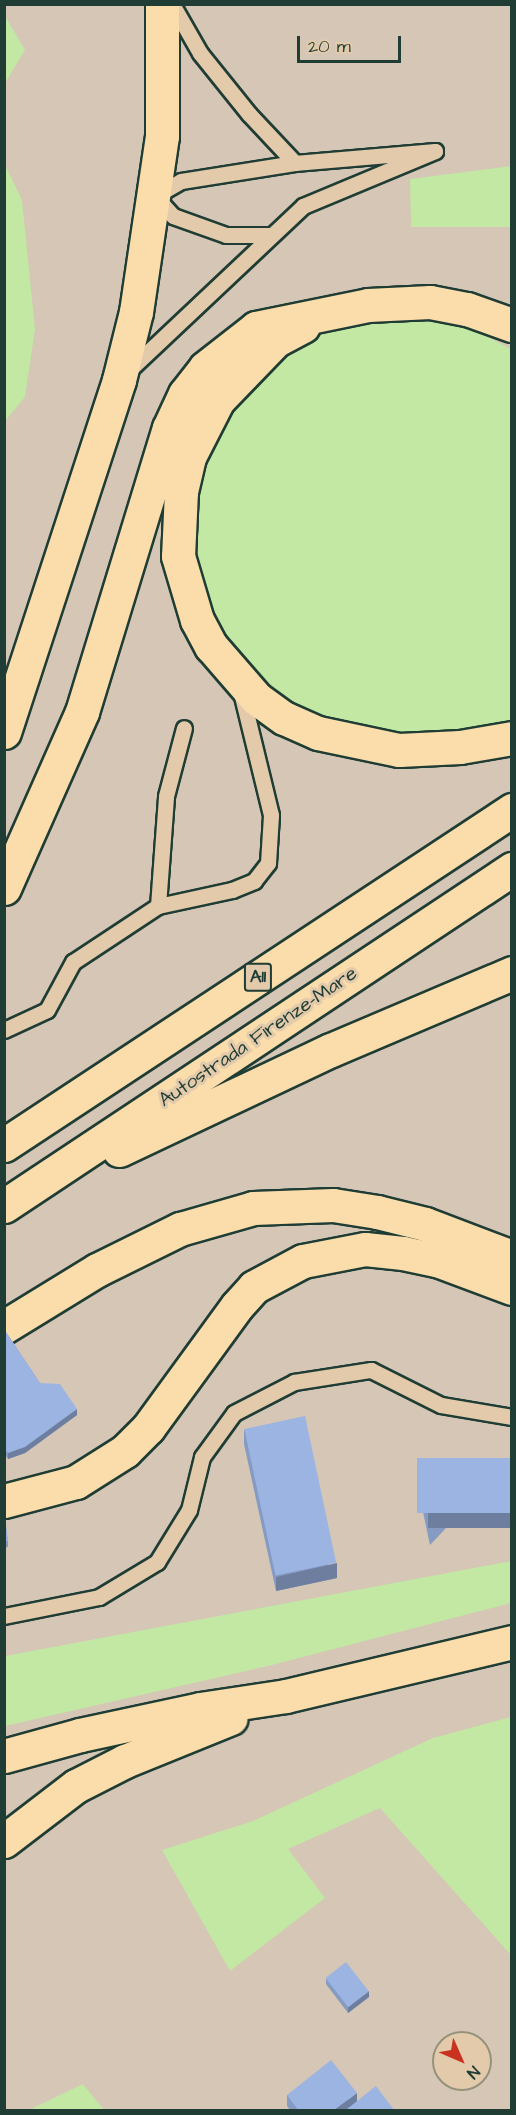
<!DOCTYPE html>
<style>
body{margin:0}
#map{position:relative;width:516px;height:2115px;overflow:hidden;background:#d5c6b6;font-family:"Architects Daughter",sans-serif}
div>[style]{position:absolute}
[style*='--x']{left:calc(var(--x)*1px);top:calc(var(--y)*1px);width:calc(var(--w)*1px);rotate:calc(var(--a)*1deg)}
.green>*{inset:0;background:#c2e8a3}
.roads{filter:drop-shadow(2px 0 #1f3d34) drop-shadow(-2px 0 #1f3d34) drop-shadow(0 2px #1f3d34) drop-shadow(0 -2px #1f3d34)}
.service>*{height:15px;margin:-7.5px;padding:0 7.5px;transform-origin:7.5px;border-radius:7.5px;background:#e3caab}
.primary>*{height:33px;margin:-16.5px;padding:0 16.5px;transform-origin:16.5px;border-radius:16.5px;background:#fbddab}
.motorway>*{height:33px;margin:-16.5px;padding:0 16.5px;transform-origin:16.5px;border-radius:16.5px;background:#fbddab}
.wall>*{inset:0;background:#869bc2}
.shaded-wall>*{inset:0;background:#6d7e9e;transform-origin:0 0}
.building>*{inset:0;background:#9cb4e1;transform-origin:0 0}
span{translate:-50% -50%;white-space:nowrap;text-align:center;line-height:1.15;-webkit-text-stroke:6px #e3caab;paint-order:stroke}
.shield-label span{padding:2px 4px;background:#e3caab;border:2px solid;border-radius:4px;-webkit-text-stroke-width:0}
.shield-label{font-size:18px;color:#1f3d34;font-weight:700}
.street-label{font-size:20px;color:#1f3d34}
.frame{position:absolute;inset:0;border:6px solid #1f3d34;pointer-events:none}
.north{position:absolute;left:432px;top:2031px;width:60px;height:60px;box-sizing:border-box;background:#e3caab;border:2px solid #95927b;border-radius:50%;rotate:135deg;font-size:16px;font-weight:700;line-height:24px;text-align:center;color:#1f3d34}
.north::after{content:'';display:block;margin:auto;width:21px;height:27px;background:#c8321e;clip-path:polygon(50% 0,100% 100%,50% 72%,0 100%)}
.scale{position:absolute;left:297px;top:36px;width:104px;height:27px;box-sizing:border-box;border:3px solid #1f3d34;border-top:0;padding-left:8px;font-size:18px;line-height:21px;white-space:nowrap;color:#1f3d34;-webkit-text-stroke:4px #e3caab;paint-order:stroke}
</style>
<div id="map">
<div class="green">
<i style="clip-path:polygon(5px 16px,25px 50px,5px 83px)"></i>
<i style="clip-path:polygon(4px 163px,22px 200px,35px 329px,25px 397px,5px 421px)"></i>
<i style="clip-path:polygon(511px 166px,511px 227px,411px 227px,410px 179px)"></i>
<i style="clip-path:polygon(408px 317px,472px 329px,511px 349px,511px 724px,434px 737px,359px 732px,297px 709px,245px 669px,209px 614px,191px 551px,194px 486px,216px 424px,257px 373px,311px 336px,342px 324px)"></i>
<i style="clip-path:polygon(511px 1561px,511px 1603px,272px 1665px,5px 1726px,5px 1656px)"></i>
<i style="clip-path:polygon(511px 1717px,511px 1955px,380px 1808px,288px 1849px,325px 1898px,230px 1971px,162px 1850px,253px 1821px,433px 1738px)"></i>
<i style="clip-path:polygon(83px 2084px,104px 2110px,29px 2110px)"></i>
</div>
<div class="roads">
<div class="service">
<i style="--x:269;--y:235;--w:43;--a:180"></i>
<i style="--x:226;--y:235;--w:56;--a:-160.3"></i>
<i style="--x:173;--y:216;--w:27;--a:-132"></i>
<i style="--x:155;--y:196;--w:30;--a:-30"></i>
<i style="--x:181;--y:181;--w:115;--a:-9"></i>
<i style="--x:128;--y:371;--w:241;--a:-43.3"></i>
<i style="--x:303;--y:206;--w:143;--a:-22.6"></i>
<i style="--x:435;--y:151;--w:141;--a:175.1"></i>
<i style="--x:295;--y:163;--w:67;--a:-133.2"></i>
<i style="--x:249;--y:114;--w:78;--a:-128.8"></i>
<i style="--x:200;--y:53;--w:56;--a:-119.7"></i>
<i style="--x:158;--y:906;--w:76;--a:-12.2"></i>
<i style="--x:232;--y:890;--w:24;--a:-22"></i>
<i style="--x:254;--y:881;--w:23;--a:-52"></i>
<i style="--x:268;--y:863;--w:48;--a:-86.4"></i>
<i style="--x:271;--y:815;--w:127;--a:-103.7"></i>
<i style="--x:4;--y:1030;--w:47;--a:-24.9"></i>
<i style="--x:47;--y:1010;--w:55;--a:-61.6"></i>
<i style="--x:73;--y:962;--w:102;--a:-33.4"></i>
<i style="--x:158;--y:906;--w:110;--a:-85.8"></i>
<i style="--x:166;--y:796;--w:70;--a:-75.2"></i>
<i style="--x:4;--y:1616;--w:97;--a:-11.3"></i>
<i style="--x:99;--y:1597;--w:68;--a:-31.1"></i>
<i style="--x:157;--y:1562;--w:61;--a:-58.4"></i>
<i style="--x:189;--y:1510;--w:55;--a:-76.2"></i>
<i style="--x:202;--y:1457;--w:54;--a:-54"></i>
<i style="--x:234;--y:1413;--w:68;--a:-27.3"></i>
<i style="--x:294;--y:1382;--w:78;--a:-8.9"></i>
<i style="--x:371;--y:1370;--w:78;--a:26.6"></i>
<i style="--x:441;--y:1405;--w:72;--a:9.6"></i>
</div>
<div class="primary">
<i style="--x:4;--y:732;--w:370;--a:-71.9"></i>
<i style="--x:119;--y:380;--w:70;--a:-76"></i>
<i style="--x:136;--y:312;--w:178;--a:-81.6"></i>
<i style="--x:162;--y:136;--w:132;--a:-90"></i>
<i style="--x:4;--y:1756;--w:79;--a:-15.4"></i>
<i style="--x:80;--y:1735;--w:123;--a:-12.2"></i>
<i style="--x:200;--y:1709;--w:87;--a:-8.6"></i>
<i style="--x:286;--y:1696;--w:232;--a:-13.4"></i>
<i style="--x:4;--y:1841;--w:91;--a:-37.4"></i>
<i style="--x:76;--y:1786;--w:55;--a:-27"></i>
<i style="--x:125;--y:1761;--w:114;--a:-22.1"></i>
</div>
<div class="motorway">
<i style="--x:303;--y:326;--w:32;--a:152"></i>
<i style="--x:275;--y:341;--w:82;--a:134"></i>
<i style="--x:218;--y:400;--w:64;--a:117"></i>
<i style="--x:189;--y:457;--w:35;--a:103"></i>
<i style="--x:181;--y:491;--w:65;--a:92.6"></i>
<i style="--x:178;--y:556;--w:67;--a:73.5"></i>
<i style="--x:197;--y:620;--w:30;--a:62"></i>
<i style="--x:211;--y:646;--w:69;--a:49.1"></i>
<i style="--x:256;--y:698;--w:34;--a:36"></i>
<i style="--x:284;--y:718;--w:37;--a:24"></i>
<i style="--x:318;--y:733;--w:83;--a:11.9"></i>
<i style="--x:399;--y:750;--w:61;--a:-2.8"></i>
<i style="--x:460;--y:747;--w:53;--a:-9.8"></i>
<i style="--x:4;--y:888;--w:193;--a:-66.1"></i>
<i style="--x:82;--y:712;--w:297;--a:-73"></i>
<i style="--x:169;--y:428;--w:38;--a:-65"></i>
<i style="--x:185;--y:394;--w:33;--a:-52"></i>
<i style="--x:205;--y:368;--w:65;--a:-38.1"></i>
<i style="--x:256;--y:328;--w:114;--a:-11.6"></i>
<i style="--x:368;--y:305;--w:62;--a:-2.8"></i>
<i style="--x:430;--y:302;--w:38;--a:11"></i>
<i style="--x:467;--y:309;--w:48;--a:19.6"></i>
<i style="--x:4;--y:1145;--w:609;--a:-33.4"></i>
<i style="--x:119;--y:1150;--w:234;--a:-25.3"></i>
<i style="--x:331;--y:1050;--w:197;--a:-23"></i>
<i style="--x:4;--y:1206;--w:610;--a:-33.56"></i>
<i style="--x:4;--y:1327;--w:109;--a:-31.5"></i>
<i style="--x:97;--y:1270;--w:93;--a:-26.3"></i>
<i style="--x:180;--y:1229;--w:76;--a:-16"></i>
<i style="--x:253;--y:1208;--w:80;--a:-2.1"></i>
<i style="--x:333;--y:1205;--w:45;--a:9"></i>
<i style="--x:377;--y:1212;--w:49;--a:14"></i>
<i style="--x:425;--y:1224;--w:93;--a:20.8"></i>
<i style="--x:4;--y:1501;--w:74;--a:-14.8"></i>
<i style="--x:76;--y:1482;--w:58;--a:-32.3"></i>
<i style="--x:125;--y:1451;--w:33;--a:-45"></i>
<i style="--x:148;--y:1428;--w:151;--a:-53.9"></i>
<i style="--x:237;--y:1306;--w:25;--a:-48"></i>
<i style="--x:254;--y:1287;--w:55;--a:-28"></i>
<i style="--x:303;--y:1261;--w:63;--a:-11"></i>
<i style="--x:365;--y:1249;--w:38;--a:6"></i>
<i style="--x:403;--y:1253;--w:35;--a:12"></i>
<i style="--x:437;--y:1260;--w:80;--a:20.5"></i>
</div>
</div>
<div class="wall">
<i style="clip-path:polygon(4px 1329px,40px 1383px,77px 1415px,25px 1453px,8px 1459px,4px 1454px)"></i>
<i style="clip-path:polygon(244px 1429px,337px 1578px,276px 1591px,244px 1444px)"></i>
<i style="clip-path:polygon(512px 1458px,430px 1545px,419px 1493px,419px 1479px)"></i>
<i style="clip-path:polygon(4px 1511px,8px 1541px,8px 1547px,4px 1548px)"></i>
<i style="clip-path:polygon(326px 1978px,369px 1997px,348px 2013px,326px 1984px)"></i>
<i style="clip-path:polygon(287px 2095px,357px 2101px,394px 2110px,290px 2110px,287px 2106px)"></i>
</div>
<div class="shaded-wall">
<i style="clip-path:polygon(77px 1409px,77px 1415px,25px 1453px,8px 1459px,8px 1453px)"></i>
<i style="left:512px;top:1513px;width:15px;height:84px;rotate:90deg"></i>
<i style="clip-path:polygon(337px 1563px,337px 1578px,276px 1591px,276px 1577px)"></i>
<i style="clip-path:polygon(369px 1991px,369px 1997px,348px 2013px,348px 2007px)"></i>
<i style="clip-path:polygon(357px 2093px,357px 2105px,347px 2109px,347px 2110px,334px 2110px)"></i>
</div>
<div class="building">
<i style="clip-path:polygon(4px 1329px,40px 1383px,60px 1384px,77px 1409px,25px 1447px,8px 1453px,4px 1448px)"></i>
<i style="left:305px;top:1416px;width:150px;height:62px;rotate:78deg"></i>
<i style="left:512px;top:1458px;width:55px;height:95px;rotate:90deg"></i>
<i style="clip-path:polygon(4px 1511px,8px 1541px,4px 1541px)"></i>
<i style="left:346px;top:1962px;width:37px;height:26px;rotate:52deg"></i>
<i style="clip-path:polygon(331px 2060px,357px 2093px,334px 2110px,298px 2110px,287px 2095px)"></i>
<i style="clip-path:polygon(376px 2086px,394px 2110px,348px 2110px,347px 2109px)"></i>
</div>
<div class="shield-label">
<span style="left:258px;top:977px">A11</span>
</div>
<div class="street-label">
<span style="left:258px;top:1037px;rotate:-34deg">Autostrada Firenze-Mare</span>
</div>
<div class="frame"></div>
<div class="north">N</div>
<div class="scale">20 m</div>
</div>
